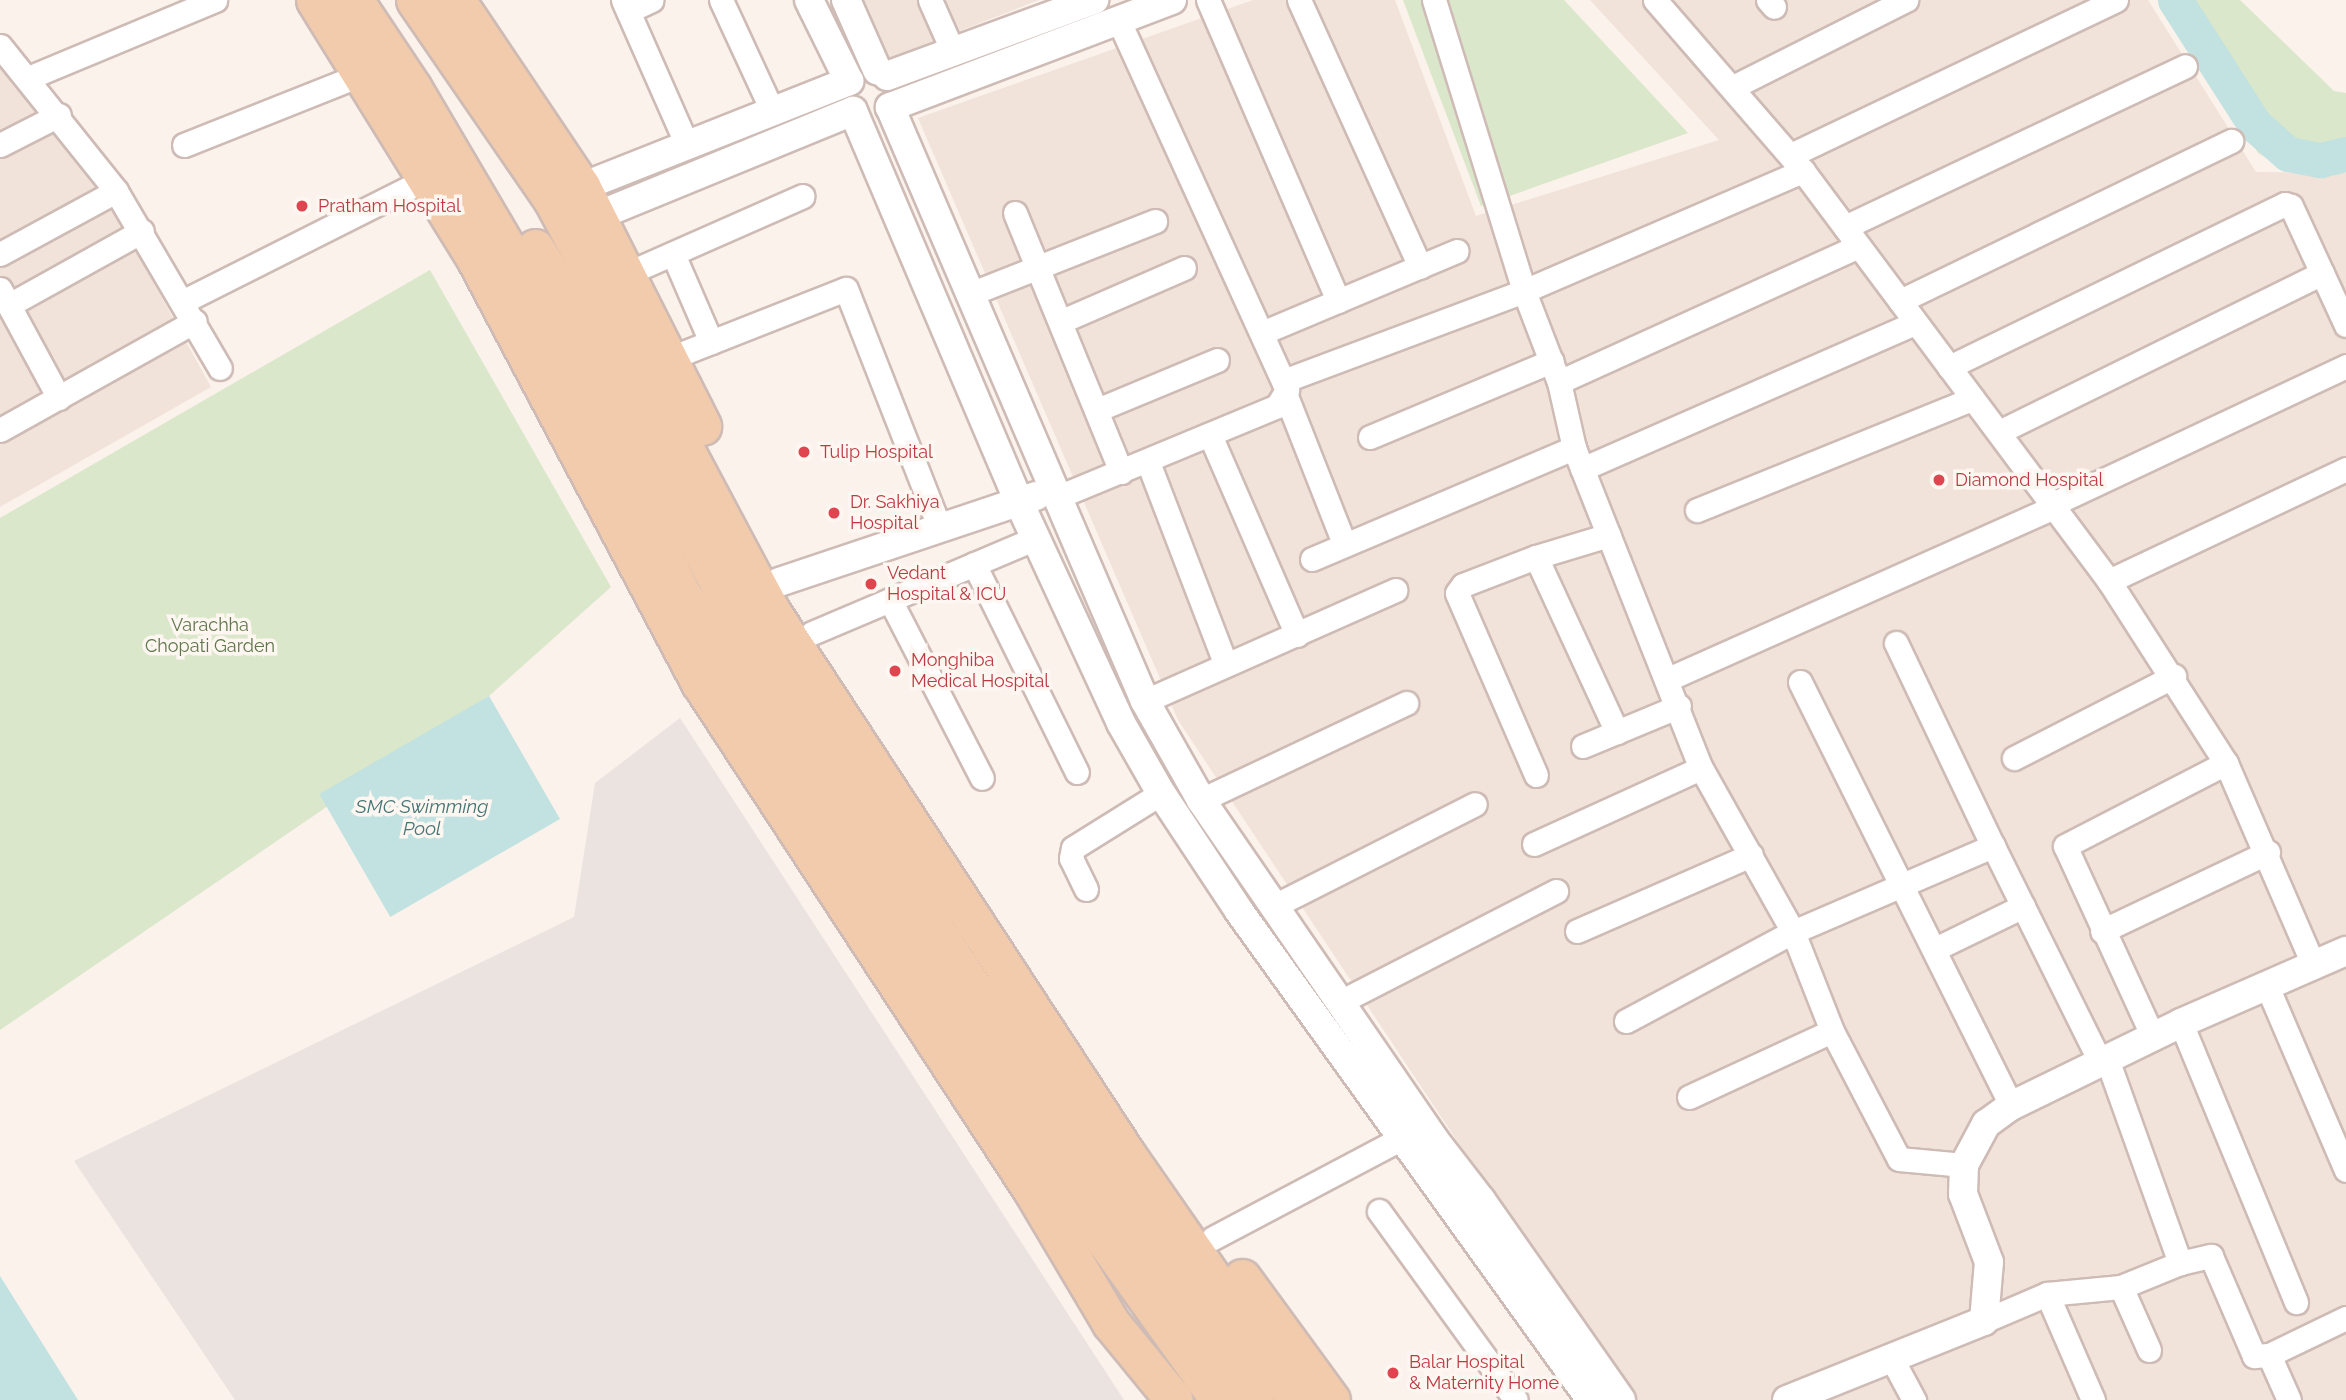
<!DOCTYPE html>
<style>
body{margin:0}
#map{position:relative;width:2346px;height:1400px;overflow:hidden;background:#faf2eb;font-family:Raleway,sans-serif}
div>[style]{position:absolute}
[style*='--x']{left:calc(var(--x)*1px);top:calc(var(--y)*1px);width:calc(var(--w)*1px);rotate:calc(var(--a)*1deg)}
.residential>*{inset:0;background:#f1e3da}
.industrial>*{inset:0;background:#eae3e0}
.green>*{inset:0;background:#dbe7ca}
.water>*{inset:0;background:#c1e2e1;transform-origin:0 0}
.river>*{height:35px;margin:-17.5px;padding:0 17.5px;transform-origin:17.5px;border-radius:17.5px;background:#c1e2e1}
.roads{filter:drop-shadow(2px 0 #cebbb5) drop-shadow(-2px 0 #cebbb5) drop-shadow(0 2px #cebbb5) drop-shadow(0 -2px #cebbb5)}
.minor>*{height:23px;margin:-11.5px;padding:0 11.5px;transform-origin:11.5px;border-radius:11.5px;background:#fff}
.tertiary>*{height:28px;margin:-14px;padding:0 14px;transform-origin:14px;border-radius:14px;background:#fff}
.primary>*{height:37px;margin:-18.5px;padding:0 18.5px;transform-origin:18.5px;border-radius:18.5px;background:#f1cbab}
.dots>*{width:19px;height:19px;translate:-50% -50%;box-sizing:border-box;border:4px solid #fdf6f1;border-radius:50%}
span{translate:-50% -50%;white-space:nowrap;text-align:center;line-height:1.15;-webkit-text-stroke:7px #fdf6f1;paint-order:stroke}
.health-label{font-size:18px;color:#be3a42}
.left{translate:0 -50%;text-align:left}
.park-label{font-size:18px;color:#5f774a}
.water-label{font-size:19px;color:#467676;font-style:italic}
</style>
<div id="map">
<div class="residential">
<i style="clip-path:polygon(860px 0,1039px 0,887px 59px)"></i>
<i style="clip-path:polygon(1253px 0,1395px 0,1476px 216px,1719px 140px,1590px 0,2148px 0,2256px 172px,2346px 173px,2346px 1400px,1629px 1400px,1178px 720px,918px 118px)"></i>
<i style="clip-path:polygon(0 68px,112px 207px,211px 387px,0 507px)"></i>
</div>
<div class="industrial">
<i style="clip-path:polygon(680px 718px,1124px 1400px,235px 1400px,74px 1161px,574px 917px,595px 783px)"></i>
</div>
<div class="green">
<i style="clip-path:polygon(1403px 0,1564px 0,1688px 133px,1481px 206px)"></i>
<i style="clip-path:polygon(2163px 0,2240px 0,2334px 91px,2346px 93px,2346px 166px,2277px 164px,2258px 153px)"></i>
<i style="clip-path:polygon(430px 270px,611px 587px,489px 696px,0 1030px,0 518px)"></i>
</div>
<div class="water">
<i style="left:489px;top:696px;width:142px;height:196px;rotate:60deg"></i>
<i style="clip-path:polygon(0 1276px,78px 1400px,0 1400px)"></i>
</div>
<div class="river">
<i style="--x:2175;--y:0;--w:148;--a:57.4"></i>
<i style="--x:2255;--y:125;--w:44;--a:41.3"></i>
<i style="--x:2288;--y:154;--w:33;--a:11"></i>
<i style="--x:2320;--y:160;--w:27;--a:-13"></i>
</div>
<div class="roads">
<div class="minor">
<i style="--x:623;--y:0;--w:156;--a:66.2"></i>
<i style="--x:721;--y:0;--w:119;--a:65.2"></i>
<i style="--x:930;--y:0;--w:57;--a:66.1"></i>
<i style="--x:1208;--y:0;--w:328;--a:66.6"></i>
<i style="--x:1299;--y:0;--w:293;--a:65.6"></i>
<i style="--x:1434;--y:0;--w:305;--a:72.8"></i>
<i style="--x:1524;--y:291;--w:97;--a:69"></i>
<i style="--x:1559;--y:382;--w:68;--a:77.2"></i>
<i style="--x:1574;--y:448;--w:344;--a:68.4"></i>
<i style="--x:1701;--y:768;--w:188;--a:60.7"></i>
<i style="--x:1793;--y:932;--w:106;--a:68.5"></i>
<i style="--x:1832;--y:1031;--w:144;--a:62.4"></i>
<i style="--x:1899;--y:1159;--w:65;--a:5.3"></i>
<i style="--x:1655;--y:0;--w:226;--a:49.1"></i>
<i style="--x:1803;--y:171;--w:512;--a:53.26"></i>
<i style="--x:2109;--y:581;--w:216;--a:57.3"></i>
<i style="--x:2226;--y:763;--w:217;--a:66.6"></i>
<i style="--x:1768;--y:0;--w:9;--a:49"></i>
<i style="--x:628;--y:11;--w:26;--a:-25"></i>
<i style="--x:0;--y:46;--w:186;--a:51.3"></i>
<i style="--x:116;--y:191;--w:205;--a:59.6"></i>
<i style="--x:28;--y:78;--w:203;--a:-22.6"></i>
<i style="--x:1733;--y:87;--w:194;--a:-26.7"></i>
<i style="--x:0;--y:145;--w:66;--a:-27"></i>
<i style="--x:184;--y:145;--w:189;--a:-21.7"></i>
<i style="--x:1791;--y:155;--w:360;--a:-25.5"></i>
<i style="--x:1015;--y:213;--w:280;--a:67.7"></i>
<i style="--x:1845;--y:227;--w:376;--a:-25.3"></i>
<i style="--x:0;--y:254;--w:132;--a:-28.5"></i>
<i style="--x:673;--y:254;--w:96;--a:66.6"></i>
<i style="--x:626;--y:274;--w:193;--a:-23.8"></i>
<i style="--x:0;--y:289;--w:124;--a:61.6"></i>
<i style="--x:970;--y:294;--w:199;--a:-21.5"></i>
<i style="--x:184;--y:301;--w:272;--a:-26.7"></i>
<i style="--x:1900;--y:301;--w:368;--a:-25.8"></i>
<i style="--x:9;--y:305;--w:152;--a:-29.1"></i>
<i style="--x:1062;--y:321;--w:133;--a:-23.5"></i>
<i style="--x:1264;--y:332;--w:209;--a:-22.8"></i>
<i style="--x:668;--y:359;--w:191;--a:-21.5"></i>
<i style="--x:846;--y:289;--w:258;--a:68.6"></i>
<i style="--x:1949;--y:367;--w:373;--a:-25.9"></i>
<i style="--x:2285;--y:204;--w:6;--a:18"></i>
<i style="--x:2291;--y:206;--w:131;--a:65.2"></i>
<i style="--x:1286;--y:380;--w:254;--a:-20.5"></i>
<i style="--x:1524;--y:291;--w:304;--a:-23.3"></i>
<i style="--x:1559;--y:382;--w:329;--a:-24.4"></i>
<i style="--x:1286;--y:396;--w:158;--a:68.5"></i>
<i style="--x:1097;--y:410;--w:130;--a:-22.6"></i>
<i style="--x:0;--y:430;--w:223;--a:-29.2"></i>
<i style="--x:1999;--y:432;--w:360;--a:-26.2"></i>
<i style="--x:1210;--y:435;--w:218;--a:66.5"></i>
<i style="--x:1370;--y:437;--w:197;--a:-22.7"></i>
<i style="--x:1148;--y:462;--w:217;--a:69"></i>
<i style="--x:1582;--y:469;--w:364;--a:-23.7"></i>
<i style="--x:1060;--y:496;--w:235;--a:-22.5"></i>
<i style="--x:1277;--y:406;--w:19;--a:-58"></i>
<i style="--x:1287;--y:390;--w:403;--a:-114.5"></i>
<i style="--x:2053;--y:504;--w:324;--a:-25.2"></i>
<i style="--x:1697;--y:510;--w:297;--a:-22"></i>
<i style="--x:1536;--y:557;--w:193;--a:65.2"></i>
<i style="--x:1312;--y:559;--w:285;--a:-23"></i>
<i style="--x:974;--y:564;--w:232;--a:63.7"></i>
<i style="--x:2109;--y:581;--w:262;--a:-25.3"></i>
<i style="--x:890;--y:600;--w:200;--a:62.7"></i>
<i style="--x:812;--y:633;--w:243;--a:-23"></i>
<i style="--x:1896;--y:643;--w:225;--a:64.5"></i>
<i style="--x:1668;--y:679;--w:424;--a:-24"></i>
<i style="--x:1800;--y:682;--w:474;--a:63.5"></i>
<i style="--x:1145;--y:701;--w:274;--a:-23.9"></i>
<i style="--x:1583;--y:746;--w:104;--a:-22.6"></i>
<i style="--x:2014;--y:758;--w:180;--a:-27.1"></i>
<i style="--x:1536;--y:775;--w:198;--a:-113.5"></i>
<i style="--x:1457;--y:593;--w:10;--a:-53"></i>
<i style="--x:1463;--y:585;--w:78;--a:-21"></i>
<i style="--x:1536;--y:557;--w:76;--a:-16.8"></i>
<i style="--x:1201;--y:800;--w:227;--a:-25.3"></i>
<i style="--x:1534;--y:844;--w:183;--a:-24.5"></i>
<i style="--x:1086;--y:889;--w:34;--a:-116"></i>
<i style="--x:1071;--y:858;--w:10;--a:-79"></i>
<i style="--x:1073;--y:848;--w:104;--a:-32"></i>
<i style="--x:1274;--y:906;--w:225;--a:-26.9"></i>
<i style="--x:1577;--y:931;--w:190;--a:-23.6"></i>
<i style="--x:2102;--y:931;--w:184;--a:-25.4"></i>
<i style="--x:1935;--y:949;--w:98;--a:-26"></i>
<i style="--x:2267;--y:986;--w:200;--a:66.8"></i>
<i style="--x:1340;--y:1002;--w:243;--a:-27.2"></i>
<i style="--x:1626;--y:1021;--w:189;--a:-28.1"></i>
<i style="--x:1793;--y:932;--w:218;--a:-23.3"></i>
<i style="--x:1993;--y:846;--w:241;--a:63.6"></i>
<i style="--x:2181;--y:1023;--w:302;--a:67.6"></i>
<i style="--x:2153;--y:1037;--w:210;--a:-114.7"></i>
<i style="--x:2065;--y:846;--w:181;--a:-27.3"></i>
<i style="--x:2107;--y:1059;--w:217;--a:70.3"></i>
<i style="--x:1689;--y:1097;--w:157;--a:-24.8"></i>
<i style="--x:1379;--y:1211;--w:233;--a:54.1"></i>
<i style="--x:1213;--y:1238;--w:214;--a:-27.9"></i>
<i style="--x:2121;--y:1287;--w:69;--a:66"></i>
<i style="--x:2047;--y:1294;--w:116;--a:66.5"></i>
<i style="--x:1984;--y:1321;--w:69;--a:-23.2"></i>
<i style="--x:2047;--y:1294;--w:74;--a:-5.4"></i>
<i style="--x:2121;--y:1287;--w:64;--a:-22.1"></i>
<i style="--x:2180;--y:1263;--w:32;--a:-13"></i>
<i style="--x:2211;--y:1256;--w:109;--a:66.7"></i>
<i style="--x:2254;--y:1356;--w:15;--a:-4"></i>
<i style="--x:2269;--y:1355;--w:85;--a:-25.7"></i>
<i style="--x:2269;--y:1355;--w:49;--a:66"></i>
<i style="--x:1892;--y:1359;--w:47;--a:61.8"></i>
</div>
<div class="tertiary">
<i style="--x:846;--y:0;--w:77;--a:66.1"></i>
<i style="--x:1172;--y:0;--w:302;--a:159.2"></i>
<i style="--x:890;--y:107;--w:646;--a:66.77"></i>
<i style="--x:1145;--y:701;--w:114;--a:60.5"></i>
<i style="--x:1201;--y:800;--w:410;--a:55.5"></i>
<i style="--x:1433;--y:1138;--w:78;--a:52.3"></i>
<i style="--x:1481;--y:1200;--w:244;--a:55"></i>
<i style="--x:887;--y:76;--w:221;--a:-20.2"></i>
<i style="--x:564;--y:194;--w:307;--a:-21.6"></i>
<i style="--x:849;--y:81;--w:90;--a:-116.3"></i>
<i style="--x:580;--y:223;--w:295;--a:-22.3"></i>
<i style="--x:853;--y:111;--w:425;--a:67"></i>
<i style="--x:1019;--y:502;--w:243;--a:65.2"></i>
<i style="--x:1121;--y:723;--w:81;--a:60.3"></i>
<i style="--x:1161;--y:793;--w:141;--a:56.5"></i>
<i style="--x:1239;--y:911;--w:603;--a:54.25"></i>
<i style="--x:779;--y:582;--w:271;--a:-18.5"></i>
<i style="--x:1787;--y:1400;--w:212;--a:-21.9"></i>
<i style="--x:1984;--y:1321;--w:59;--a:-85.2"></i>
<i style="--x:1989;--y:1262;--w:73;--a:-110.9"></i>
<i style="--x:1963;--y:1194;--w:29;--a:-88"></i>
<i style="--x:1964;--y:1165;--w:47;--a:-61.8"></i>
<i style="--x:1986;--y:1124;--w:31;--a:-36"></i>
<i style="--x:2011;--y:1106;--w:189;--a:-26"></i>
<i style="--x:2181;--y:1023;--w:180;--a:-23.6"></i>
</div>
<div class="primary">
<i style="--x:315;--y:0;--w:301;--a:58.2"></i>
<i style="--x:474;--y:256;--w:484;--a:62.1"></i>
<i style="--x:701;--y:684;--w:605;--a:56.81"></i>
<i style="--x:1032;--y:1190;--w:155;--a:59.3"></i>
<i style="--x:1111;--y:1323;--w:99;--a:50.7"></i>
<i style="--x:354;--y:0;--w:105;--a:56.3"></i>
<i style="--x:412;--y:87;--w:237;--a:59.5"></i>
<i style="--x:532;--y:291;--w:337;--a:63.7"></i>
<i style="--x:681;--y:593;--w:690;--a:57.07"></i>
<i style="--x:1056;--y:1172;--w:280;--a:54.4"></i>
<i style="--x:415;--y:0;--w:244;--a:55.5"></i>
<i style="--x:553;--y:201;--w:464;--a:62"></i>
<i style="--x:771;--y:611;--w:650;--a:56.8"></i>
<i style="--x:1127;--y:1155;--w:298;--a:55.2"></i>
<i style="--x:456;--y:0;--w:224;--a:56.1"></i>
<i style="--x:581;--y:186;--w:269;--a:63.2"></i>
<i style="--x:535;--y:248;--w:95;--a:58.8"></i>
<i style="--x:584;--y:329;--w:351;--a:62.1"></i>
<i style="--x:748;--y:639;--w:406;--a:57.2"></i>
<i style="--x:968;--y:980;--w:509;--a:55.65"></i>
<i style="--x:1242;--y:1278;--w:151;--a:53.9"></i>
</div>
</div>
<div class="dots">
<i style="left:302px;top:206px;background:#e0444e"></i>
<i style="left:804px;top:452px;background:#e0444e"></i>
<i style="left:1939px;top:480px;background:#e0444e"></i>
<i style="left:834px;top:513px;background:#e0444e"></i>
<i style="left:871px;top:584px;background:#e0444e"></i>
<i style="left:895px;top:671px;background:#e0444e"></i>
<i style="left:1393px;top:1373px;background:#e0444e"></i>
</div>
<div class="health-label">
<span class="left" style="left:318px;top:206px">Pratham Hospital</span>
<span class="left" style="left:820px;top:452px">Tulip Hospital</span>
<span class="left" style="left:1955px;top:480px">Diamond Hospital</span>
<span class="left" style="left:850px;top:513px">Dr. Sakhiya<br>Hospital</span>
<span class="left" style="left:887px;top:584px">Vedant<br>Hospital &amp; ICU</span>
<span class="left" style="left:911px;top:671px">Monghiba<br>Medical Hospital</span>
<span class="left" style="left:1409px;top:1373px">Balar Hospital<br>&amp; Maternity Home</span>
</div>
<div class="park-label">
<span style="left:210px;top:636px">Varachha<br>Chopati Garden</span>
</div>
<div class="water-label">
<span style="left:422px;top:818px">SMC Swimming<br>Pool</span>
</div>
</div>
